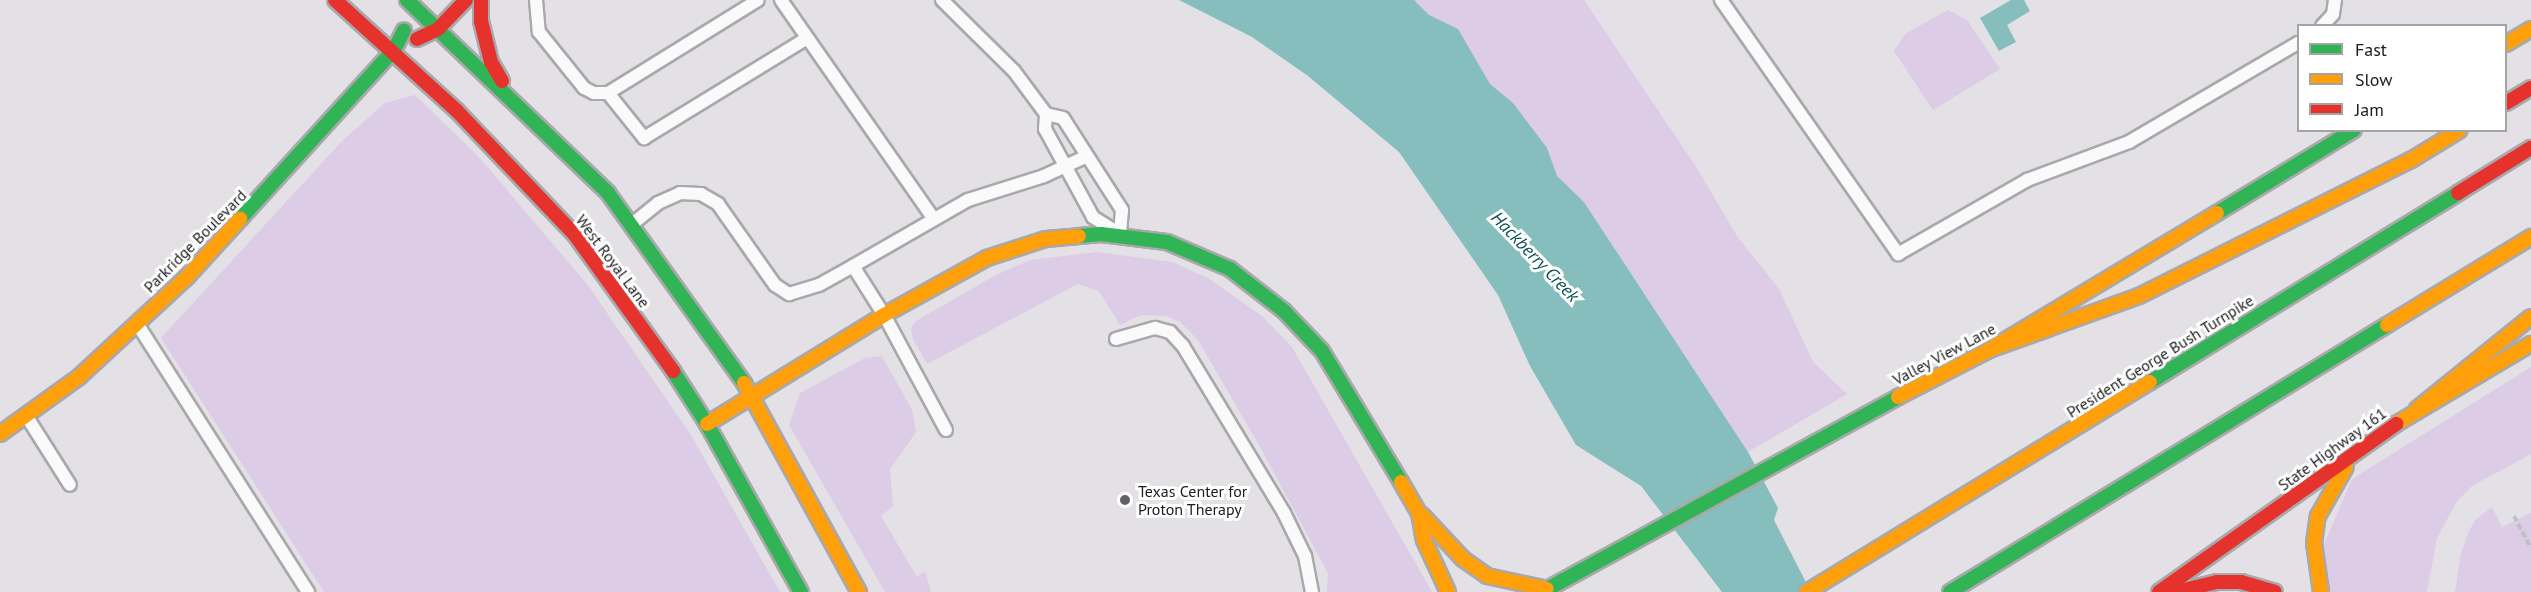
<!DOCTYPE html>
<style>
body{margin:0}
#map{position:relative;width:2531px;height:592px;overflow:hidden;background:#e3e1e5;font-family:"PT Sans",sans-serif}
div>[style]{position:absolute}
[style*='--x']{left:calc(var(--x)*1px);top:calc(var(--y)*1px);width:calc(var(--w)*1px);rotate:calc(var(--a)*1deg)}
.green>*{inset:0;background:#dccce6}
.water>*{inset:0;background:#86bebd}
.path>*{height:4px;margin-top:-2px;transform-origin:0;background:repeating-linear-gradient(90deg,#c0c0c2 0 6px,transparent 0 9px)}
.roads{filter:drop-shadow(2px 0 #a9a8aa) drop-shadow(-2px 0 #a9a8aa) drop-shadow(0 2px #a9a8aa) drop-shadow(0 -2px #a9a8aa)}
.lane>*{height:12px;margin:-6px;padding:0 6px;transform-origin:6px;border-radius:6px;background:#fbfafb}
.fast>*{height:14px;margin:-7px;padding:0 7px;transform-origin:7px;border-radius:7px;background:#30b455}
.slow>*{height:14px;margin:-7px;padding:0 7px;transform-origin:7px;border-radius:7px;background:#ff9f0a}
.jam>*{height:14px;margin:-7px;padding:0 7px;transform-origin:7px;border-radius:7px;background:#e5322d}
.dots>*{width:16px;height:16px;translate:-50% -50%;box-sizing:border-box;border:3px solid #fff;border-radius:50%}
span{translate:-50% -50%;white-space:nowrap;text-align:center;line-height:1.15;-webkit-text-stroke:6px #fff;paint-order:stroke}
.street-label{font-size:16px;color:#1c1b1d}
.poi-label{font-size:16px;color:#1c1b1d}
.left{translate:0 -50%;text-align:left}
.water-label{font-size:18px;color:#075251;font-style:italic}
.legend{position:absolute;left:2297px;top:24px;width:210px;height:108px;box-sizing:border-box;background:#fff;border:2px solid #a4a4a5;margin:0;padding:8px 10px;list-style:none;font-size:18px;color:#1c1b1d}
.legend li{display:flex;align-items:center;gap:12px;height:30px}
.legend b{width:30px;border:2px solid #a4a4a5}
</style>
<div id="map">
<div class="green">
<i style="clip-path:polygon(1360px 0,1584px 0,1698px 170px,1737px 236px,1779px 289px,1813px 362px,1847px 394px,1748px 452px,1584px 202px)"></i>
<i style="clip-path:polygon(1948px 10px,1967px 20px,2000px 69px,1933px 110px,1894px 51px,1905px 34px)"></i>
<i style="clip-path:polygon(415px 95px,478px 156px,587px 284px,691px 435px,780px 592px,324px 592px,161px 338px,342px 141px,385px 103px)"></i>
<i style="clip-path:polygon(1097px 252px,1172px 262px,1208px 278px,1262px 316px,1292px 347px,1432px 592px,1327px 592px,1328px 573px,1259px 445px,1198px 340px,1180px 322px,1166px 316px,1141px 315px,1120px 325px,1099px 291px,1078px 284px,927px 364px,913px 339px,911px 328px,916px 321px,996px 275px,1030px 260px)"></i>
<i style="clip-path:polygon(882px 356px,912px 410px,916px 432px,890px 469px,893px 506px,881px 516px,917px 577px,925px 571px,931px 592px,885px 592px,789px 425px,800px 393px,865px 358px)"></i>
<i style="clip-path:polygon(2531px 367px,2531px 454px,2472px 486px,2457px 501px,2437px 538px,2427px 592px,2329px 592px,2319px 556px,2352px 479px)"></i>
<i style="clip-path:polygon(2492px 507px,2502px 527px,2531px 513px,2531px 592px,2455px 592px,2461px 553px,2469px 531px,2475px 520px)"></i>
</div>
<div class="water">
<i style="clip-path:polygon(1179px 0,1414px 0,1429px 15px,1458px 29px,1490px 84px,1513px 103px,1547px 148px,1557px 176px,1584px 202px,1748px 452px,1778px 508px,1774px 520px,1811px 592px,1722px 592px,1641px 486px,1576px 445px,1530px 366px,1498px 295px,1399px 152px,1308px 76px,1252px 37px)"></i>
<i style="clip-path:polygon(2011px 0,2024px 0,2030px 11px,2007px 25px,2016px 42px,1999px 51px,1980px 18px)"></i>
</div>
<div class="path">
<i style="--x:2514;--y:516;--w:36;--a:62"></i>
</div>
<div class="roads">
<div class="lane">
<i style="--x:536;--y:0;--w:32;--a:85"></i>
<i style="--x:539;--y:32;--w:72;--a:51.2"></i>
<i style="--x:584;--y:88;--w:11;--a:27"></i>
<i style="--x:594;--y:93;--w:14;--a:0"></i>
<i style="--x:608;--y:93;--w:176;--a:-31.8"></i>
<i style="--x:781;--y:0;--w:267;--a:55.1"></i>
<i style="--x:942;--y:0;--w:101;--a:44.6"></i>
<i style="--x:1014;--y:71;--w:54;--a:53.3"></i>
<i style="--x:1046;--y:114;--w:17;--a:13"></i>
<i style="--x:1063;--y:118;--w:109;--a:57.3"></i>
<i style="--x:1122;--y:210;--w:24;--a:95"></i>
<i style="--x:1120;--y:234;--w:32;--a:-148"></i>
<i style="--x:1093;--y:217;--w:100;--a:-118.6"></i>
<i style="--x:1045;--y:129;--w:15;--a:-86"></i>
<i style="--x:1721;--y:0;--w:310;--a:55.1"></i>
<i style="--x:1898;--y:254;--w:149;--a:-29.8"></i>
<i style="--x:2027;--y:180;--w:109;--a:-20.4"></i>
<i style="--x:2129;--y:142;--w:196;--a:-30.4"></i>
<i style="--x:2322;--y:26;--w:16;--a:-47"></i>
<i style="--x:2333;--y:14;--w:14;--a:-82"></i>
<i style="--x:608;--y:93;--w:58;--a:51.3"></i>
<i style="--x:644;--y:138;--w:191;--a:-31.5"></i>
<i style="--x:631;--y:225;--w:35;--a:-39"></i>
<i style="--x:658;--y:203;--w:24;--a:-24"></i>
<i style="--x:680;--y:193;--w:21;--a:3"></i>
<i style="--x:701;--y:194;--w:20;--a:30"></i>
<i style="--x:718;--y:204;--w:99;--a:54.9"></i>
<i style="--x:775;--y:285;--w:17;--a:33"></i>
<i style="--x:789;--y:294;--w:31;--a:-17"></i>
<i style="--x:819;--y:285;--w:39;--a:-29"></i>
<i style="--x:138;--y:325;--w:317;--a:57.5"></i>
<i style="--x:1116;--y:339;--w:41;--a:-15.8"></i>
<i style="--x:1155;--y:328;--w:16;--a:15"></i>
<i style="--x:1170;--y:332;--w:19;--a:47"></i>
<i style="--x:1183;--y:346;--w:195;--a:58.8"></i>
<i style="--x:1284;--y:513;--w:48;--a:64"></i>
<i style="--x:1305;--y:556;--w:37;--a:79"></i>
<i style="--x:27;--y:417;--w:80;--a:57.7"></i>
<i style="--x:946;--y:430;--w:131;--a:-118.3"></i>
<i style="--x:884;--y:315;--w:58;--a:-122.3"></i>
<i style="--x:853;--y:266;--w:133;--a:-29.9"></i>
<i style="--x:968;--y:200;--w:80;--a:-17.5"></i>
<i style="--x:1044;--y:176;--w:47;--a:-24.9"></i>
</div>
<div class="fast">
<i style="--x:407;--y:0;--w:279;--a:43.8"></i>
<i style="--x:608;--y:193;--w:234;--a:54.4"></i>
<i style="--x:2217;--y:213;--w:160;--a:-31.2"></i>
<i style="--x:240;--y:219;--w:229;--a:-47.7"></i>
<i style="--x:394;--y:50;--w:22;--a:-63"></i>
<i style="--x:1079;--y:236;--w:22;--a:-5"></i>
<i style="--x:1101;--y:234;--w:66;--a:6.9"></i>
<i style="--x:1167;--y:242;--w:69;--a:23.2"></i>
<i style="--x:1230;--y:269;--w:68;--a:37.9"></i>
<i style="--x:1284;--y:311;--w:55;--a:46.5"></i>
<i style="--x:1322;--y:351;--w:153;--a:58.9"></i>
<i style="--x:673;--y:371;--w:63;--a:57.3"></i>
<i style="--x:707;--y:424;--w:193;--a:60.8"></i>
<i style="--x:2150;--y:382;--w:361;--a:-31.5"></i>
<i style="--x:1542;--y:592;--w:406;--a:-28.7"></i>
<i style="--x:1950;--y:592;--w:512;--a:-31.42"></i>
</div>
<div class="slow">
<i style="--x:2506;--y:44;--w:29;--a:-31"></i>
<i style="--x:2387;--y:325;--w:169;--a:-31.4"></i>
<i style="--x:1989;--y:350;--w:159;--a:-19.8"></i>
<i style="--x:2139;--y:296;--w:304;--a:-26.6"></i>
<i style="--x:2411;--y:160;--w:57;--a:-31.5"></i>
<i style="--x:744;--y:383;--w:239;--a:61.2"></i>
<i style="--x:1898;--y:397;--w:102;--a:-27.3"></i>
<i style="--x:1989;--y:350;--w:266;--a:-31"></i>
<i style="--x:2417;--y:409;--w:146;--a:-38.9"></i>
<i style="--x:707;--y:424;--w:208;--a:-31.6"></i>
<i style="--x:884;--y:315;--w:118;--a:-29"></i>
<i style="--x:987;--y:258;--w:62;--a:-17.9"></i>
<i style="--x:1046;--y:239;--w:33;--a:-5"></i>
<i style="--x:2396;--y:424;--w:157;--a:-30.7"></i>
<i style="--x:0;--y:434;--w:97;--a:-35.8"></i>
<i style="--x:79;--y:377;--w:147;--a:-42.8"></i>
<i style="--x:187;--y:277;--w:79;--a:-47.6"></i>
<i style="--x:1401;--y:482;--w:36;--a:60"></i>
<i style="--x:1419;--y:513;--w:27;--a:80"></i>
<i style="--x:1424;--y:540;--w:57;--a:65.2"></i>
<i style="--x:1422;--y:515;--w:60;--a:47"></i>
<i style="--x:1463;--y:559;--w:29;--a:35"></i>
<i style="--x:1487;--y:576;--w:61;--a:12.2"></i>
<i style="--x:1807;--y:592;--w:402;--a:-31.5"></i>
<i style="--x:2321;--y:592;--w:49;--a:-98.1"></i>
<i style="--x:2314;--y:543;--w:27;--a:-82"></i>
<i style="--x:2318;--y:516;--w:56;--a:-60.3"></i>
</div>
<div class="jam">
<i style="--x:335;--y:0;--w:165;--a:42.3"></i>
<i style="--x:457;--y:111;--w:171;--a:46.4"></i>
<i style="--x:575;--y:235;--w:168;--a:54.2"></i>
<i style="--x:481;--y:0;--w:21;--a:90"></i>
<i style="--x:481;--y:21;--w:42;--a:76.3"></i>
<i style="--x:491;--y:62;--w:22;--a:60"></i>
<i style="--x:417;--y:39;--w:23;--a:-25"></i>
<i style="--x:438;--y:29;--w:40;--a:-46"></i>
<i style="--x:2506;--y:103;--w:29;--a:-31"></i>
<i style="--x:2458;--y:193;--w:86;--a:-31.7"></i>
<i style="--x:2159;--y:592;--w:291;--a:-35.3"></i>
<i style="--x:2176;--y:592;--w:42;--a:-13.7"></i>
<i style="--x:2217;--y:582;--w:24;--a:0"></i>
<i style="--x:2241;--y:582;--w:35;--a:16"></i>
</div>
</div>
<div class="dots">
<i style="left:1125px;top:500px;background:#626063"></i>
</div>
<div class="street-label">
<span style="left:195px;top:241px;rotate:-45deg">Parkridge Boulevard</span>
<span style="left:613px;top:261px;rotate:53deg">West Royal Lane</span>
<span style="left:1944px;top:354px;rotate:-28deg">Valley View Lane</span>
<span style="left:2160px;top:356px;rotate:-32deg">President George Bush Turnpike</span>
<span style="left:2332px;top:449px;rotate:-36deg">State Highway 161</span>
</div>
<div class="poi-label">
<span class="left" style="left:1138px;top:500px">Texas Center for<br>Proton Therapy</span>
</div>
<div class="water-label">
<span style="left:1535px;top:257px;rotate:46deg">Hackberry Creek</span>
</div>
<ul class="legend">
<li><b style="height:8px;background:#30b455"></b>Fast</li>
<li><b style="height:8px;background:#ff9f0a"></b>Slow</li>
<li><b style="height:8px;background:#e5322d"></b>Jam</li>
</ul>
</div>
